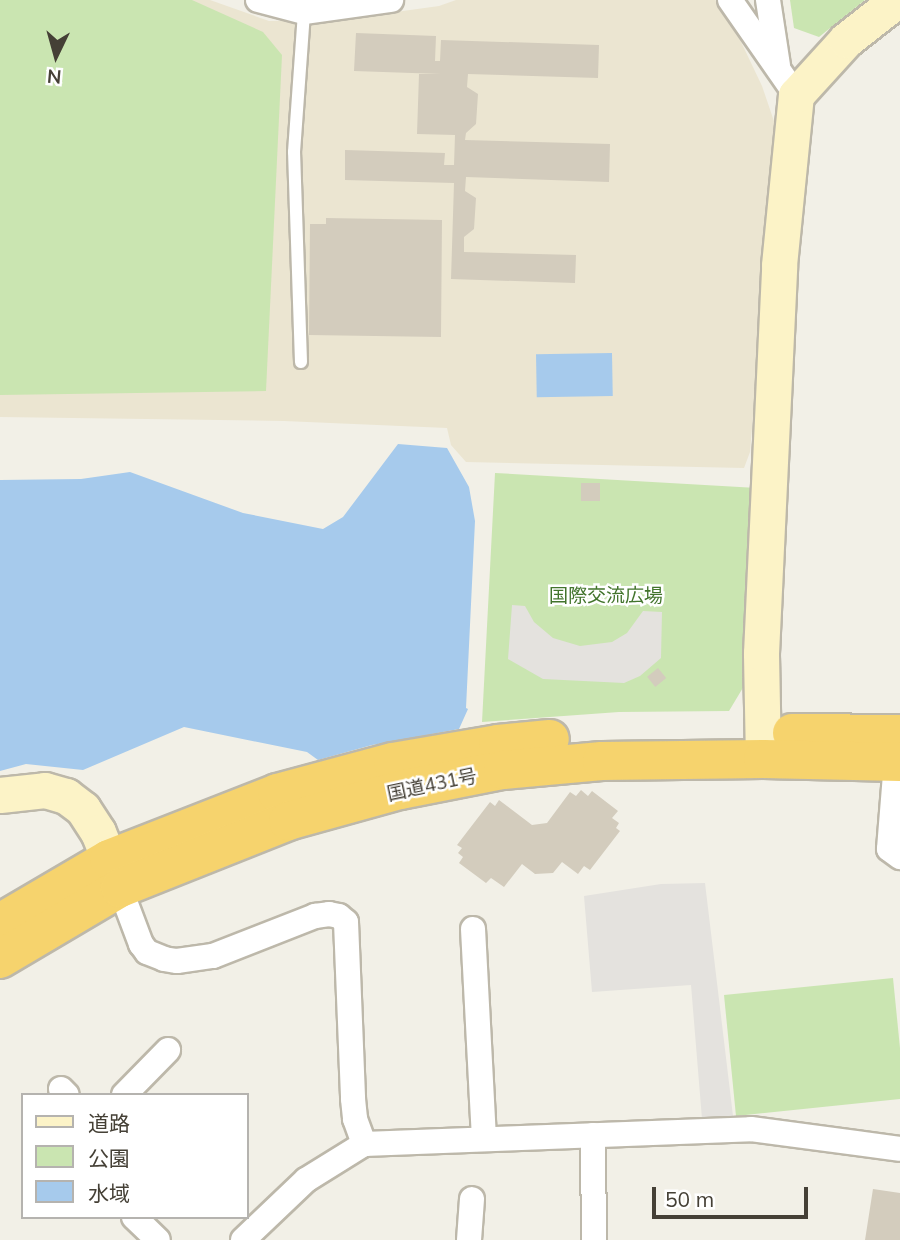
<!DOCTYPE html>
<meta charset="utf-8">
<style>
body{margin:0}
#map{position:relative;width:900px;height:1240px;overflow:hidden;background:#f2f0e7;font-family:Mulish,"Noto Sans JP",sans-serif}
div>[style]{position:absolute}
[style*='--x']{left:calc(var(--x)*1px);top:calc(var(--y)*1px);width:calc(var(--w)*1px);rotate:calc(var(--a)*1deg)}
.education>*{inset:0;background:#ebe5d1}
.green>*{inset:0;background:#cae5b1}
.parking>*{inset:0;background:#e4e2de}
.water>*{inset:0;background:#a6caec;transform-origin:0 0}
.building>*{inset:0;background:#d3ccbd;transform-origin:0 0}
.roads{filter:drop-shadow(2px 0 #bdb8aa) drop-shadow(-2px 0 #bdb8aa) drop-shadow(0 2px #bdb8aa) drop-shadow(0 -2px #bdb8aa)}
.lane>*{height:12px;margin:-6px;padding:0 6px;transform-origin:6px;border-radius:6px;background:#fff}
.street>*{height:24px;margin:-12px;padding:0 12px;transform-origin:12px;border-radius:12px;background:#fff}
.secondary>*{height:35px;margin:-17.5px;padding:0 17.5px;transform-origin:17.5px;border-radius:17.5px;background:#fcf3c7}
.highway>*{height:38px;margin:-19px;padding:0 19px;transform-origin:19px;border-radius:19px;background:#f6d36d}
span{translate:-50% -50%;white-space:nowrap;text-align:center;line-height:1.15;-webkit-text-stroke:5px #fff;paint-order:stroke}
.park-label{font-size:19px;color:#42742c}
.street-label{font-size:19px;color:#454036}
.legend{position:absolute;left:21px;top:1093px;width:228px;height:126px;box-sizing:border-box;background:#fff;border:2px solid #b5b3af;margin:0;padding:9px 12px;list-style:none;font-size:21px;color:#454036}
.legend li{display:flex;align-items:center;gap:14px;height:35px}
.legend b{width:35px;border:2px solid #b5b3af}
.north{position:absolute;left:21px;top:21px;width:70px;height:70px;-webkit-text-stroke:5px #fff;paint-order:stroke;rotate:185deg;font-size:19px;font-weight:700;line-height:28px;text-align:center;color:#454036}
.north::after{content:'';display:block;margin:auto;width:24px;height:32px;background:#454036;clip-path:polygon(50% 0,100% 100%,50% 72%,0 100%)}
.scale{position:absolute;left:652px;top:1187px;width:156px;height:32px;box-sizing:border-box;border:4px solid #454036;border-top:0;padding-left:9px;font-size:21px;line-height:24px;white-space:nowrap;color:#454036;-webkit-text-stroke:5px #fff;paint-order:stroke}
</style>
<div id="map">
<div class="education">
<i style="clip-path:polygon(0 0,210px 0,269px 21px,338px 20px,439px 6px,456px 0,715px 0,724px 6px,762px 86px,777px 130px,750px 452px,744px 468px,466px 462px,451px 445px,447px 428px,284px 421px,0 417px)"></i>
</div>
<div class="green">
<i style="clip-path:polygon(0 0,192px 0,263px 32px,282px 55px,266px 391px,0 395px)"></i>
<i style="clip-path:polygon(790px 0,865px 0,819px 37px,794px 28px)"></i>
<i style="clip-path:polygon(495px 473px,757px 488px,747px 681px,729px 711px,619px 712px,482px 722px)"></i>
<i style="clip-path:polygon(893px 978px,900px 1048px,900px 1099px,736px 1116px,724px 995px)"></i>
</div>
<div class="parking">
<i style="clip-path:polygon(512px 605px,525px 606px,534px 622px,553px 638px,580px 646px,612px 642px,627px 633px,643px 611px,662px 612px,661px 658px,640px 676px,624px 683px,543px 679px,508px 659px)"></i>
<i style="clip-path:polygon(705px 883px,733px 1116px,702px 1119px,691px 985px,592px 992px,584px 896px,661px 884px)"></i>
</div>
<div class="water">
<i style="left:612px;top:353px;width:43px;height:76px;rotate:89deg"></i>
<i style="clip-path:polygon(398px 444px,447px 448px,469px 487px,475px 521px,466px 708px,468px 709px,459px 729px,372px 745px,318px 760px,307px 752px,184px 727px,83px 770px,26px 764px,0 771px,0 480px,81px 479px,130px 472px,243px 513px,323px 529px,343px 517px)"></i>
</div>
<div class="building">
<i style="clip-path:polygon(356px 33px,436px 36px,435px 61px,440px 61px,441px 40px,599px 45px,598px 78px,468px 74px,467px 87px,478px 94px,476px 124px,466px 133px,465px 140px,610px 144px,609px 182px,466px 177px,465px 191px,476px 198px,474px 229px,464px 237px,464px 252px,576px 255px,575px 283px,451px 279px,454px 183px,345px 180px,345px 150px,445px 153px,444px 165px,454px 165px,455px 135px,417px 134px,419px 74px,441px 74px,354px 71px)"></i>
<i style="clip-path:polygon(326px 218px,442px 220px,441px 337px,309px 335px,310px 224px,326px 224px)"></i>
<i style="left:581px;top:483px;width:19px;height:18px"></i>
<i style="left:658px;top:668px;width:13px;height:14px;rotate:51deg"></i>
<i style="clip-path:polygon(581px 790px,588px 796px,592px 791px,618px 811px,612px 818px,619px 823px,616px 828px,620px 831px,590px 870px,584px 866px,578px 874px,562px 862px,553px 873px,535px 874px,522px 864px,504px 887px,491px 878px,486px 883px,459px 863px,463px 857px,458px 853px,462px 848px,457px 845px,490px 802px,495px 806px,499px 800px,532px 825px,547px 823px,570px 792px,576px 796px)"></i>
<i style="clip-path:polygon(873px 1189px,900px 1193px,900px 1240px,865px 1240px)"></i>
</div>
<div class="roads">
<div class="lane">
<i style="--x:301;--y:362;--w:210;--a:-91.9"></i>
<i style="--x:294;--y:152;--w:140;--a:-85.9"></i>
</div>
<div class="street">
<i style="--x:258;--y:0;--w:48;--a:14.6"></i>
<i style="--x:304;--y:12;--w:88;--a:-7.9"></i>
<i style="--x:730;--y:0;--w:116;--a:55.2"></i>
<i style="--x:768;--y:0;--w:66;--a:81.3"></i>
<i style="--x:896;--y:762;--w:87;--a:94.6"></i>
<i style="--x:889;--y:849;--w:14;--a:36"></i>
<i style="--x:120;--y:888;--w:60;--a:69.4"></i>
<i style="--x:141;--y:944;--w:10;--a:53"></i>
<i style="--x:147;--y:952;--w:18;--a:22"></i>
<i style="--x:164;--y:959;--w:13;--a:9"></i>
<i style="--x:177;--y:961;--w:36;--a:-8"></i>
<i style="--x:213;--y:956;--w:110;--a:-21.4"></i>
<i style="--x:315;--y:916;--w:14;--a:-8"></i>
<i style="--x:329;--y:914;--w:10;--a:11"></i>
<i style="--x:339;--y:916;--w:9;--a:41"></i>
<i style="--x:346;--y:922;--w:177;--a:87.7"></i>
<i style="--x:353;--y:1099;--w:20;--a:84"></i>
<i style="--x:355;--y:1119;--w:27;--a:70"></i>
<i style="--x:473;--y:929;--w:209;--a:87"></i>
<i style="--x:61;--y:1089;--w:8;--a:45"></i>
<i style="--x:124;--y:1095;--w:63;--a:-45.6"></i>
<i style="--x:593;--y:1135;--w:105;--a:89.5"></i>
<i style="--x:134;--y:1217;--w:33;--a:44"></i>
<i style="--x:243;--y:1240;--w:87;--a:-43.6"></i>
<i style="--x:306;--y:1180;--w:68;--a:-31.8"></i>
<i style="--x:364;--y:1144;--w:387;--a:-2.2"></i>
<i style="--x:751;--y:1129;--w:150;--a:7.6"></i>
<i style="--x:469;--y:1240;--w:41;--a:-85.8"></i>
</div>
<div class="secondary">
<i style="--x:763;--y:759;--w:106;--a:-91.1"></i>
<i style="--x:761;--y:653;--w:388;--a:-87.3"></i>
<i style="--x:779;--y:265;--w:171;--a:-84.3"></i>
<i style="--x:796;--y:95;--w:74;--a:-47.7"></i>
<i style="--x:846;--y:40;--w:65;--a:-38.1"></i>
<i style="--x:0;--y:795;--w:45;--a:-6.3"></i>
<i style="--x:45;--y:790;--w:22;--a:16"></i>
<i style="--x:66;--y:796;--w:21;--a:37"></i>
<i style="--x:83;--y:809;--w:27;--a:57"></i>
<i style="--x:98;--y:832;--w:56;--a:68"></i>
</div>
<div class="highway">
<i style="--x:792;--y:733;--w:108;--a:0.5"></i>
<i style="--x:0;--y:923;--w:126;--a:-30.4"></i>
<i style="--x:109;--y:859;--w:180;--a:-21.4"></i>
<i style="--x:277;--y:793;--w:120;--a:-15"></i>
<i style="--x:393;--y:762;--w:107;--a:-9.7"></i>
<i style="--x:498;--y:744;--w:52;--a:-5.5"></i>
<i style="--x:0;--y:959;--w:139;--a:-30.6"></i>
<i style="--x:120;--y:888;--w:181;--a:-21.7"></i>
<i style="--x:288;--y:821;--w:116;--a:-15.5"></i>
<i style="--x:400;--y:790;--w:105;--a:-11"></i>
<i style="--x:503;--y:770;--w:99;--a:-5.2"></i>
<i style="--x:602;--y:761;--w:161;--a:-0.7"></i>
<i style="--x:763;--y:759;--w:137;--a:1.3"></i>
</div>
</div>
<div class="park-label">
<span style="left:606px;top:596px">国際交流広場</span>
</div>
<div class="street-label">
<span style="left:432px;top:785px;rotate:-12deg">国道431号</span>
</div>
<ul class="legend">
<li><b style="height:9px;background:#fcf3c7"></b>道路</li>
<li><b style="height:19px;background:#cae5b1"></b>公園</li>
<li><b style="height:19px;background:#a6caec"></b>水域</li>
</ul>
<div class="north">N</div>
<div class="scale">50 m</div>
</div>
